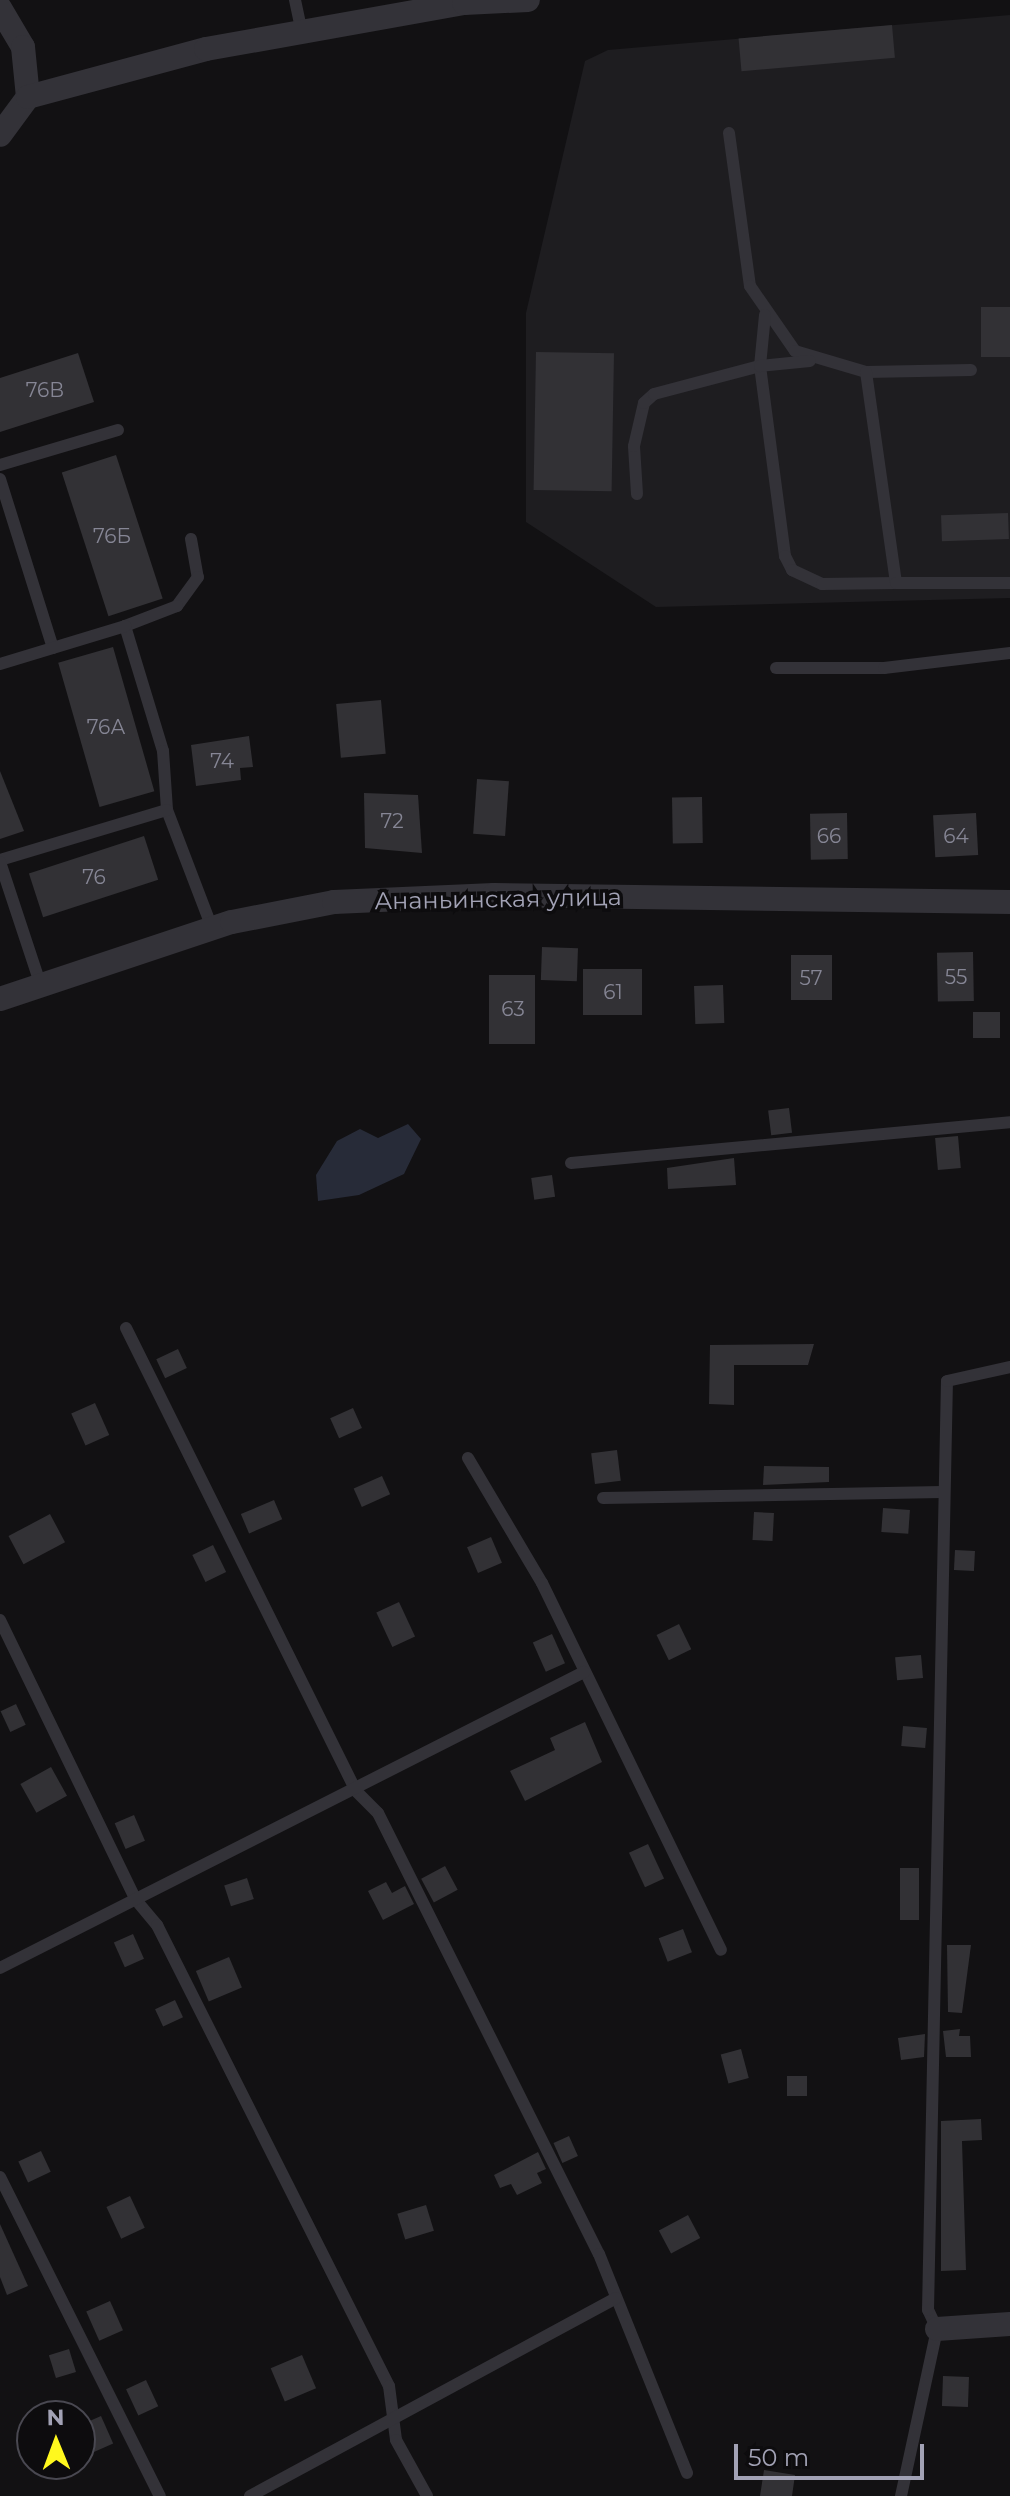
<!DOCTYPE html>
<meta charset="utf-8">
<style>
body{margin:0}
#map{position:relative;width:1010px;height:2496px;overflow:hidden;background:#121113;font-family:Montserrat,sans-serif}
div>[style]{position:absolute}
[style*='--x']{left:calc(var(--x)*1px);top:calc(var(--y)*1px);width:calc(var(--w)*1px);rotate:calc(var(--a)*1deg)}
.built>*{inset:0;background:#1e1d20}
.water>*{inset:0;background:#272b38}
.building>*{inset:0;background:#323135;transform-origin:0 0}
.lane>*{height:12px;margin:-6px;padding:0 6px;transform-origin:6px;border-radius:6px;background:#333238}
.street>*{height:24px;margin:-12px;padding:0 12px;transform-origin:12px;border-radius:12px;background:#333238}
span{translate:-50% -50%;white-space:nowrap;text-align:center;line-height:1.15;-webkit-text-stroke:7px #0d0c0e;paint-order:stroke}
.number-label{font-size:20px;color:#868695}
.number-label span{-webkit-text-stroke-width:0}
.street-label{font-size:24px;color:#a2a2b5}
.north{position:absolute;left:16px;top:2400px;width:80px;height:80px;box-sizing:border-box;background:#0d0c0e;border:2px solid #494851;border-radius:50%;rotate:359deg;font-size:22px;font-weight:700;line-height:32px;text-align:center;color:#a2a2b5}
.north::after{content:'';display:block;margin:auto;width:28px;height:36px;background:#fff81e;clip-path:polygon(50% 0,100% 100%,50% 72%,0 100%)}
.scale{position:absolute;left:734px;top:2444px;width:190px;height:36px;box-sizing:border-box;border:4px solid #a2a2b5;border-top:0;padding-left:10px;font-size:24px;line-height:28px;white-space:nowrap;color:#a2a2b5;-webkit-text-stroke:6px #0d0c0e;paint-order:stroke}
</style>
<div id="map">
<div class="built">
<i style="clip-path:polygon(1010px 15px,1010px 598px,656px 607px,526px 522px,526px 313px,585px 61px,608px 50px)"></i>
</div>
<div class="water">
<i style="clip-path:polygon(408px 1124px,421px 1139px,404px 1174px,359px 1195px,318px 1201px,316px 1175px,337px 1141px,360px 1129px,378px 1138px)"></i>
</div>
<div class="building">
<i style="left:892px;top:25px;width:33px;height:154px;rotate:85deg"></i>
<i style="left:1010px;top:307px;width:50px;height:29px;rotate:90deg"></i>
<i style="left:536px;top:352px;width:78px;height:138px;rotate:1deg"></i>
<i style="clip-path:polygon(78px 353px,94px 402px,0 432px,0 378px)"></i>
<i style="left:116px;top:455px;width:151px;height:57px;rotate:72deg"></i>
<i style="left:1008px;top:513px;width:26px;height:67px;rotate:88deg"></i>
<i style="left:113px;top:647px;width:150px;height:57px;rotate:74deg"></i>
<i style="left:381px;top:700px;width:54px;height:45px;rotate:85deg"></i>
<i style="clip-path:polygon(249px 736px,253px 767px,240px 768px,241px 780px,196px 786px,191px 745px)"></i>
<i style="clip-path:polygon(0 771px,24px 831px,0 839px)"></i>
<i style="left:477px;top:779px;width:32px;height:55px;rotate:4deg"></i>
<i style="clip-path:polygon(364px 793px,418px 795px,422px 853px,365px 848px)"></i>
<i style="left:702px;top:797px;width:46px;height:30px;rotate:89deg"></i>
<i style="left:847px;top:813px;width:46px;height:37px;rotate:89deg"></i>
<i style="left:976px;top:813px;width:42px;height:43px;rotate:87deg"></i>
<i style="left:144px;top:836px;width:46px;height:121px;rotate:72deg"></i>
<i style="left:542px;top:947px;width:36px;height:33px;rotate:2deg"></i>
<i style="left:973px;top:952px;width:49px;height:36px;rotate:89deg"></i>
<i style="left:791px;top:955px;width:41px;height:45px"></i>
<i style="left:583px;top:969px;width:59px;height:46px"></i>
<i style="left:489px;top:975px;width:46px;height:69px"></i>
<i style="left:723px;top:985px;width:38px;height:29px;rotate:88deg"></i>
<i style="left:973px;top:1012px;width:27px;height:26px"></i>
<i style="left:789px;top:1108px;width:25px;height:21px;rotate:83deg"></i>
<i style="left:958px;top:1136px;width:32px;height:23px;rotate:85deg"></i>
<i style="clip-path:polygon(734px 1158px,736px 1185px,668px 1189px,667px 1168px)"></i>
<i style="left:552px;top:1175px;width:22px;height:21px;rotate:82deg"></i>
<i style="clip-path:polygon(814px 1344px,808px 1365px,734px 1365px,734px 1405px,709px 1404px,710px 1345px)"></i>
<i style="left:178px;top:1349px;width:21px;height:24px;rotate:65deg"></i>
<i style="left:95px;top:1403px;width:35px;height:26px;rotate:66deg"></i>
<i style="left:353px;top:1408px;width:22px;height:25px;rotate:66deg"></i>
<i style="left:617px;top:1450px;width:31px;height:26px;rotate:83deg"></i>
<i style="clip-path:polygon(764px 1466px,829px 1467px,829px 1482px,763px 1485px)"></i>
<i style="left:382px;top:1476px;width:20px;height:31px;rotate:66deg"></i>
<i style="left:274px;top:1500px;width:21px;height:36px;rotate:67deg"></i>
<i style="left:883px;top:1508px;width:27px;height:24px;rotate:4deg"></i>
<i style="left:754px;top:1512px;width:20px;height:28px;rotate:3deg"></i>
<i style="left:50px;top:1514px;width:32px;height:47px;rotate:62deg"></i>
<i style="left:491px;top:1537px;width:28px;height:26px;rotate:67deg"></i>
<i style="left:213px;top:1545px;width:30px;height:23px;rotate:64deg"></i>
<i style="left:955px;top:1550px;width:20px;height:20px;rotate:3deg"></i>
<i style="left:399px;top:1602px;width:38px;height:25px;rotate:65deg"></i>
<i style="left:679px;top:1624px;width:28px;height:25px;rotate:64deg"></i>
<i style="left:552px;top:1634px;width:32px;height:21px;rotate:66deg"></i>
<i style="left:921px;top:1655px;width:23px;height:26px;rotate:85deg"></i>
<i style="left:16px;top:1704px;width:23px;height:17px;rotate:65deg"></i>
<i style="clip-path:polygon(585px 1722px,602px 1762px,525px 1801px,510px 1771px,555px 1750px,550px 1738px)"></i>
<i style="left:903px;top:1726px;width:24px;height:20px;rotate:5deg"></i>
<i style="left:51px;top:1767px;width:33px;height:35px;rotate:61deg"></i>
<i style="left:134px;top:1815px;width:28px;height:21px;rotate:67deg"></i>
<i style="left:648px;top:1844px;width:38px;height:21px;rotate:65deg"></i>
<i style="left:445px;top:1866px;width:27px;height:27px;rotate:62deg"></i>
<i style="left:900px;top:1868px;width:19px;height:52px"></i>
<i style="left:247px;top:1878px;width:22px;height:24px;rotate:72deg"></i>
<i style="clip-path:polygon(386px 1882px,392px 1893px,405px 1886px,414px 1904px,383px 1920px,368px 1891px)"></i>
<i style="left:683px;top:1929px;width:25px;height:26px;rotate:69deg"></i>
<i style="left:133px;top:1934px;width:27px;height:21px;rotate:66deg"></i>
<i style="clip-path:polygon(947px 1945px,971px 1945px,962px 2013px,948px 2012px)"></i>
<i style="left:229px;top:1957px;width:33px;height:36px;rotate:67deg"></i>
<i style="left:175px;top:2000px;width:19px;height:22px;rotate:65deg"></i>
<i style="clip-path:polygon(960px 2029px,959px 2036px,970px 2036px,971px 2057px,946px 2057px,943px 2031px)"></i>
<i style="clip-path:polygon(925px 2034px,924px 2057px,901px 2060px,898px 2038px)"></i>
<i style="left:741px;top:2049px;width:30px;height:21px;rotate:75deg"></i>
<i style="left:787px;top:2076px;width:20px;height:20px"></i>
<i style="clip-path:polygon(981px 2119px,982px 2140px,962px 2141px,966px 2270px,941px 2271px,941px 2121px)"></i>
<i style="left:569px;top:2136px;width:22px;height:17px;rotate:66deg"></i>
<i style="left:41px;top:2151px;width:23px;height:25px;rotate:65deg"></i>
<i style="clip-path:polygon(538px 2152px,546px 2169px,537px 2173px,542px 2183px,517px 2195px,511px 2184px,500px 2188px,494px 2175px)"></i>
<i style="left:130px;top:2196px;width:35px;height:26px;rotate:65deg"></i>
<i style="left:426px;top:2205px;width:27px;height:30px;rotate:73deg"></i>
<i style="left:688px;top:2215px;width:26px;height:33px;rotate:62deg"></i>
<i style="clip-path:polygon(0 2224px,28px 2286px,7px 2295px,0 2277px)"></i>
<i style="left:110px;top:2301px;width:32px;height:26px;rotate:66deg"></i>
<i style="left:69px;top:2349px;width:24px;height:21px;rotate:73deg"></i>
<i style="left:302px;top:2355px;width:36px;height:34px;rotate:67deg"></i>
<i style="left:943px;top:2376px;width:26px;height:30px;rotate:2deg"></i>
<i style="left:146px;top:2380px;width:29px;height:22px;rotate:65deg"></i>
<i style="left:101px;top:2416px;width:30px;height:23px;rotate:66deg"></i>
<i style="clip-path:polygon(764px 2470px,795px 2475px,792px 2496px,760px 2496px)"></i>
</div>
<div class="lane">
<i style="--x:295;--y:0;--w:33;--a:78"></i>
<i style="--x:729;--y:133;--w:154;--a:82.2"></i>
<i style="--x:750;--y:286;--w:79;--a:55.3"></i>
<i style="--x:795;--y:351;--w:74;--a:16.5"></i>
<i style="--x:866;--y:372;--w:105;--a:-1.1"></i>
<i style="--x:765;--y:315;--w:51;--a:95.6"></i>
<i style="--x:760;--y:366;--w:192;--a:82.5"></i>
<i style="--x:785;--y:556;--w:16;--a:63"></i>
<i style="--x:792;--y:570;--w:33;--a:25"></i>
<i style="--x:822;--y:584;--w:74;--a:-0.8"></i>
<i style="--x:866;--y:372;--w:213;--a:81.9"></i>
<i style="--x:896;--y:583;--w:114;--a:0"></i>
<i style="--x:0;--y:465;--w:123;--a:-16.5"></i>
<i style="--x:0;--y:479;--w:177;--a:72.6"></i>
<i style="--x:637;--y:494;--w:48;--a:-93.6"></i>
<i style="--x:634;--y:446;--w:44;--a:-76.9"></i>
<i style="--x:644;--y:403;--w:13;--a:-42"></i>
<i style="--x:654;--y:394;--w:110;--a:-14.8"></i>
<i style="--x:760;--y:366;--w:50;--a:-5.7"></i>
<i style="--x:191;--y:539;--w:39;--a:80"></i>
<i style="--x:198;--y:577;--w:36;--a:126"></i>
<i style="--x:177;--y:606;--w:56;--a:159"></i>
<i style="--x:125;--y:626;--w:131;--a:73.1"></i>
<i style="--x:163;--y:751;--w:59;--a:86.1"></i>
<i style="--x:167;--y:810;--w:126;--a:69.1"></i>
<i style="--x:0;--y:664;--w:131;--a:-16.9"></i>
<i style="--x:776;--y:668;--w:108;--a:0"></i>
<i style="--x:884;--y:668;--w:127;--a:-6.8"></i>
<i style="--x:0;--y:860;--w:174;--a:-16.7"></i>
<i style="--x:0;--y:862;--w:131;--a:71.7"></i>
<i style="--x:571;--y:1163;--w:441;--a:-5.3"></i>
<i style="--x:126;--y:1328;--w:517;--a:63.58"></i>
<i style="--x:356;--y:1791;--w:31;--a:45"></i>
<i style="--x:378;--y:1813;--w:493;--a:63.4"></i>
<i style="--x:599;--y:2254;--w:236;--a:68.1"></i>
<i style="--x:468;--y:1458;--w:145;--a:59.4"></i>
<i style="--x:542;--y:1583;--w:408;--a:64"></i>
<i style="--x:603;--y:1498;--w:339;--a:-1"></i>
<i style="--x:0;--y:1620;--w:311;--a:64.1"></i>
<i style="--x:136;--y:1900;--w:33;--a:50"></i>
<i style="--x:157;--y:1925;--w:516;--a:63.29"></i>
<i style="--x:389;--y:2386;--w:54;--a:82.6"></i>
<i style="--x:396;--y:2440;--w:64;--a:61"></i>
<i style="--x:0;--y:1968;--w:655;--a:-26.88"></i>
<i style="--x:0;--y:2177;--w:357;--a:63.4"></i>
<i style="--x:250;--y:2496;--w:416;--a:-28.4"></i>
<i style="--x:901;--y:2496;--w:171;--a:-77.8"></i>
<i style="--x:937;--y:2329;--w:21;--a:-115"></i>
<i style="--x:928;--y:2310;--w:929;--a:-88.83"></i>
<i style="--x:947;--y:1381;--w:65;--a:-12.5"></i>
</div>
<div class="street">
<i style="--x:0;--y:8;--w:45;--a:59.5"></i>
<i style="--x:23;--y:47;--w:50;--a:84.3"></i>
<i style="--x:28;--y:97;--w:47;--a:126.4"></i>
<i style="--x:28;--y:97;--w:184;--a:-15.1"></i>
<i style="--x:206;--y:49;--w:262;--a:-10.1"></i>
<i style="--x:464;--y:3;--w:64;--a:-2.7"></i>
<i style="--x:0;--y:999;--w:244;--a:-18.4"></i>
<i style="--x:232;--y:922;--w:104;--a:-11.1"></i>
<i style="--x:334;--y:902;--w:160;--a:-2.5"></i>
<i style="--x:494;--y:895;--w:516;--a:0.78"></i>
<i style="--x:937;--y:2329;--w:73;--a:-3.9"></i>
</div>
<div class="number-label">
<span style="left:45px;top:390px">76В</span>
<span style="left:112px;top:536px">76Б</span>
<span style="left:106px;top:727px">76А</span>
<span style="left:222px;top:761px">74</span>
<span style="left:392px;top:821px">72</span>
<span style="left:829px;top:836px">66</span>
<span style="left:956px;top:836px">64</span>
<span style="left:94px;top:877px">76</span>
<span style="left:956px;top:977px">55</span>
<span style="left:811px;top:978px">57</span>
<span style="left:613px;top:992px">61</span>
<span style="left:513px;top:1009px">63</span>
</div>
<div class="street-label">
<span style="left:498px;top:899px;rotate:-1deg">Ананьинская улица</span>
</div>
<div class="north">N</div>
<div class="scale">50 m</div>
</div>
